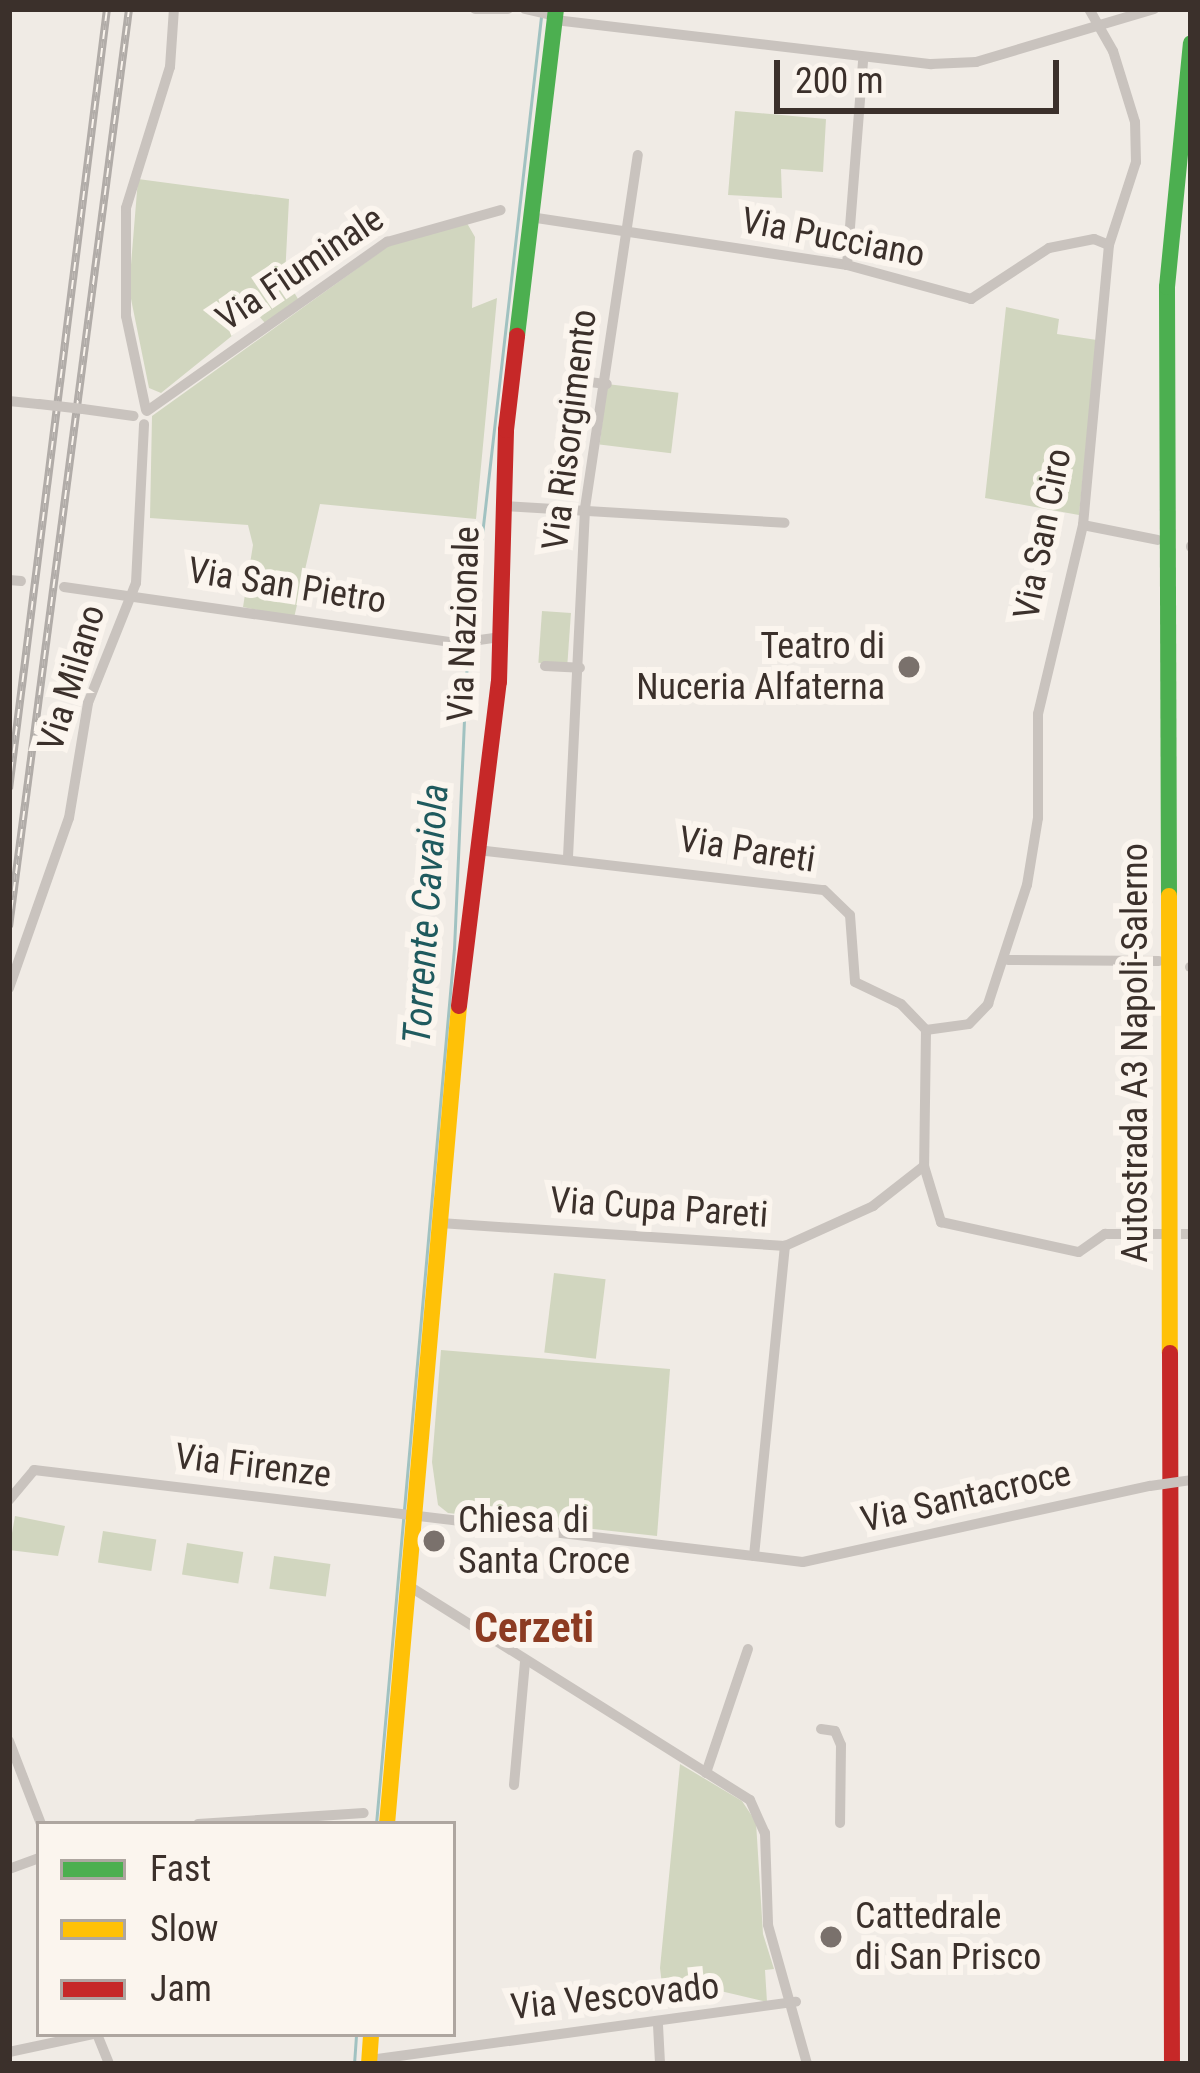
<!DOCTYPE html>
<style>
body{margin:0}
#map{position:relative;width:1200px;height:2073px;overflow:hidden;background:#f0ebe5;font-family:"Roboto Condensed",sans-serif}
div>[style]{position:absolute}
[style*='--x']{left:calc(var(--x)*1px);top:calc(var(--y)*1px);width:calc(var(--w)*1px);rotate:calc(var(--a)*1deg)}
.green>*{inset:0;background:#d1d6bf;transform-origin:0 0}
.stream>*{height:3px;margin:-1.5px;padding:0 1.5px;transform-origin:1.5px;border-radius:1.5px;background:#a1c2c1}
.street-tunnel>*{height:10px;margin-top:-5px;transform-origin:0;background:repeating-linear-gradient(90deg,#ccc6c0 0 10px,transparent 0 15px)}
.street>*{height:10px;margin:-5px;padding:0 5px;transform-origin:5px;border-radius:5px;background:#c9c3be}
.fast>*{height:16px;margin:-8px;padding:0 8px;transform-origin:8px;border-radius:8px;background:#4caf50}
.slow>*{height:16px;margin:-8px;padding:0 8px;transform-origin:8px;border-radius:8px;background:#ffc107}
.jam>*{height:16px;margin:-8px;padding:0 8px;transform-origin:8px;border-radius:8px;background:#c62828}
.rail>*{height:8px;margin-top:-4px;transform-origin:0;background:repeating-linear-gradient(90deg,#fbf5ee 0 9px,#b1aca8 0 18px);box-sizing:border-box;border-block:3px solid #b1aca8}
.street-bridge>*{height:10px;margin:-5px;padding:0 5px;transform-origin:5px;border-radius:5px;background:#c9c3be}
.dots>*{width:33px;height:33px;translate:-50% -50%;box-sizing:border-box;border:6px solid #fbf5ee;border-radius:50%}
span{translate:-50% -50%;white-space:nowrap;text-align:center;line-height:1.15;-webkit-text-stroke:12px #fbf5ee;paint-order:stroke}
.street-label{font-size:36px;color:#3b302b}
.poi-label{font-size:36px;color:#3b302b}
.right{translate:-100% -50%;text-align:right}
.left{translate:0 -50%;text-align:left}
.water-label{font-size:39px;color:#1f5a5e;font-style:italic}
.quarter-label{font-size:42px;color:#8c3b22;font-weight:700}
.frame{position:absolute;inset:0;border:12px solid #3b302b;pointer-events:none}
.legend{position:absolute;left:36px;top:1821px;width:420px;height:216px;box-sizing:border-box;background:#fbf5ee;border:3px solid #aea6a0;margin:0;padding:15px 21px;list-style:none;font-size:36px;color:#3b302b}
.legend li{display:flex;align-items:center;gap:24px;height:60px}
.legend b{width:60px;border:3px solid #aea6a0}
.scale{position:absolute;left:774px;top:60px;width:285px;height:54px;box-sizing:border-box;border:6px solid #3b302b;border-top:0;padding-left:15px;font-size:36px;line-height:42px;white-space:nowrap;color:#3b302b;-webkit-text-stroke:9px #fbf5ee;paint-order:stroke}
</style>
<div id="map">
<div class="green">
<i style="clip-path:polygon(735px 111px,826px 119px,823px 172px,781px 169px,782px 198px,728px 195px)"></i>
<i style="clip-path:polygon(138px 179px,289px 199px,285px 277px,298px 299px,265px 323px,258px 315px,161px 393px,149px 388px,129px 289px)"></i>
<i style="clip-path:polygon(464px 218px,475px 237px,472px 308px,497px 298px,476px 519px,320px 504px,294px 618px,243px 607px,253px 545px,248px 525px,150px 518px,152px 416px,394px 242px)"></i>
<i style="clip-path:polygon(1006px 307px,1059px 319px,1057px 334px,1097px 340px,1079px 515px,985px 498px)"></i>
<i style="left:607px;top:384px;width:72px;height:61px;rotate:7deg"></i>
<i style="left:542px;top:611px;width:29px;height:52px;rotate:4deg"></i>
<i style="left:554px;top:1273px;width:52px;height:80px;rotate:7deg"></i>
<i style="clip-path:polygon(441px 1350px,670px 1369px,657px 1536px,448px 1513px,438px 1505px,432px 1462px)"></i>
<i style="clip-path:polygon(15px 1516px,65px 1526px,58px 1556px,9px 1550px)"></i>
<i style="left:103px;top:1531px;width:54px;height:32px;rotate:9deg"></i>
<i style="left:187px;top:1543px;width:57px;height:32px;rotate:9deg"></i>
<i style="left:274px;top:1556px;width:57px;height:33px;rotate:8deg"></i>
<i style="clip-path:polygon(680px 1764px,742px 1801px,756px 1822px,763px 1934px,774px 1969px,765px 1970px,767px 2002px,712px 1989px,664px 2001px,660px 1968px)"></i>
</div>
<div class="stream">
<i style="--x:376;--y:1824;--w:878;--a:-84.91"></i>
<i style="--x:454;--y:949;--w:274;--a:-87.5"></i>
<i style="--x:466;--y:675;--w:662;--a:-83.5"></i>
<i style="--x:354;--y:2064;--w:30;--a:-86"></i>
</div>
<div class="street-tunnel">
<i style="--x:1166;--y:1234;--w:25;--a:0"></i>
</div>
<div class="street">
<i style="--x:475;--y:9;--w:33;--a:0"></i>
<i style="--x:525;--y:9;--w:31;--a:13"></i>
<i style="--x:555;--y:20;--w:379;--a:6.7"></i>
<i style="--x:931;--y:64;--w:45;--a:-2.5"></i>
<i style="--x:976;--y:62;--w:186;--a:-16.6"></i>
<i style="--x:530;--y:217;--w:321;--a:8.6"></i>
<i style="--x:847;--y:265;--w:129;--a:15.3"></i>
<i style="--x:971;--y:299;--w:93;--a:-33.2"></i>
<i style="--x:1049;--y:248;--w:46;--a:-11.3"></i>
<i style="--x:1094;--y:239;--w:16;--a:22"></i>
<i style="--x:847;--y:265;--w:204;--a:-85.5"></i>
<i style="--x:573;--y:380;--w:34;--a:7"></i>
<i style="--x:9;--y:401;--w:30;--a:6"></i>
<i style="--x:83;--y:409;--w:51;--a:7.8"></i>
<i style="--x:146;--y:410;--w:96;--a:-102"></i>
<i style="--x:126;--y:316;--w:108;--a:-90"></i>
<i style="--x:126;--y:208;--w:148;--a:-72.7"></i>
<i style="--x:170;--y:67;--w:58;--a:-86.1"></i>
<i style="--x:147;--y:411;--w:294;--a:-35.2"></i>
<i style="--x:387;--y:242;--w:118;--a:-15.7"></i>
<i style="--x:502;--y:506;--w:283;--a:3.4"></i>
<i style="--x:1083;--y:525;--w:76;--a:11.3"></i>
<i style="--x:1191;--y:546;--w:1;--a:90"></i>
<i style="--x:9;--y:580;--w:12;--a:5"></i>
<i style="--x:64;--y:587;--w:398;--a:8.1"></i>
<i style="--x:458;--y:643;--w:42;--a:-8.1"></i>
<i style="--x:545;--y:666;--w:35;--a:3"></i>
<i style="--x:477;--y:850;--w:349;--a:6.6"></i>
<i style="--x:824;--y:890;--w:36;--a:44"></i>
<i style="--x:850;--y:915;--w:67;--a:85.7"></i>
<i style="--x:855;--y:982;--w:51;--a:25.6"></i>
<i style="--x:901;--y:1004;--w:36;--a:46"></i>
<i style="--x:926;--y:1030;--w:136;--a:90.8"></i>
<i style="--x:924;--y:1166;--w:59;--a:73.1"></i>
<i style="--x:941;--y:1222;--w:141;--a:12.3"></i>
<i style="--x:1079;--y:1252;--w:32;--a:-35"></i>
<i style="--x:1105;--y:1234;--w:58;--a:0"></i>
<i style="--x:568;--y:857;--w:349;--a:-87.2"></i>
<i style="--x:585;--y:508;--w:357;--a:-81.5"></i>
<i style="--x:1008;--y:960;--w:151;--a:0.4"></i>
<i style="--x:1190;--y:967;--w:1;--a:0"></i>
<i style="--x:9;--y:988;--w:180;--a:-70.6"></i>
<i style="--x:69;--y:818;--w:117;--a:-80.6"></i>
<i style="--x:88;--y:703;--w:129;--a:-68.2"></i>
<i style="--x:136;--y:583;--w:159;--a:-87.1"></i>
<i style="--x:926;--y:1030;--w:43;--a:-7.9"></i>
<i style="--x:969;--y:1024;--w:28;--a:-46"></i>
<i style="--x:988;--y:1004;--w:125;--a:-71.9"></i>
<i style="--x:1027;--y:885;--w:68;--a:-80.7"></i>
<i style="--x:1038;--y:818;--w:104;--a:-90"></i>
<i style="--x:1038;--y:714;--w:194;--a:-76.6"></i>
<i style="--x:1083;--y:525;--w:281;--a:-84.7"></i>
<i style="--x:1109;--y:245;--w:87;--a:-72"></i>
<i style="--x:1136;--y:162;--w:40;--a:-91.4"></i>
<i style="--x:1135;--y:122;--w:74;--a:-107.2"></i>
<i style="--x:1113;--y:51;--w:48;--a:-119.7"></i>
<i style="--x:440;--y:1223;--w:346;--a:3.8"></i>
<i style="--x:785;--y:1246;--w:97;--a:-24.4"></i>
<i style="--x:873;--y:1206;--w:65;--a:-38.1"></i>
<i style="--x:9;--y:1500;--w:39;--a:-50"></i>
<i style="--x:34;--y:1470;--w:774;--a:6.82"></i>
<i style="--x:803;--y:1562;--w:355;--a:-12.4"></i>
<i style="--x:754;--y:1556;--w:312;--a:-84.3"></i>
<i style="--x:412;--y:1588;--w:399;--a:32.1"></i>
<i style="--x:750;--y:1800;--w:36;--a:66"></i>
<i style="--x:765;--y:1833;--w:92;--a:88.1"></i>
<i style="--x:768;--y:1925;--w:144;--a:74.3"></i>
<i style="--x:821;--y:1729;--w:14;--a:8"></i>
<i style="--x:835;--y:1731;--w:15;--a:67"></i>
<i style="--x:841;--y:1745;--w:78;--a:90.7"></i>
<i style="--x:9;--y:1741;--w:89;--a:68.9"></i>
<i style="--x:706;--y:1773;--w:131;--a:-71.3"></i>
<i style="--x:514;--y:1785;--w:123;--a:-84.9"></i>
<i style="--x:198;--y:1824;--w:166;--a:-3.8"></i>
<i style="--x:9;--y:1869;--w:32;--a:-20"></i>
<i style="--x:658;--y:2025;--w:39;--a:87"></i>
<i style="--x:97;--y:2034;--w:32;--a:68"></i>
<i style="--x:9;--y:2052;--w:87;--a:-12"></i>
<i style="--x:370;--y:2060;--w:430;--a:-7.8"></i>
</div>
<div class="fast">
<i style="--x:517;--y:336;--w:329;--a:-83.2"></i>
<i style="--x:1169;--y:896;--w:609;--a:-90.19"></i>
<i style="--x:1167;--y:287;--w:245;--a:-84.4"></i>
</div>
<div class="slow">
<i style="--x:1169;--y:896;--w:457;--a:89.9"></i>
<i style="--x:387;--y:1824;--w:821;--a:-84.97"></i>
<i style="--x:369;--y:2064;--w:30;--a:-86"></i>
</div>
<div class="jam">
<i style="--x:459;--y:1006;--w:326;--a:-83"></i>
<i style="--x:499;--y:682;--w:252;--a:-88.4"></i>
<i style="--x:506;--y:430;--w:95;--a:-83.3"></i>
<i style="--x:1170;--y:1353;--w:711;--a:89.84"></i>
</div>
<div class="rail">
<i style="--x:9;--y:789;--w:786;--a:-82.84"></i>
<i style="--x:9;--y:927;--w:926;--a:-82.55"></i>
</div>
<div class="street-bridge">
<i style="--x:39;--y:404;--w:44;--a:6.5"></i>
<i style="--x:1150;--y:1486;--w:41;--a:-8.3"></i>
</div>
<div class="dots">
<i style="left:909px;top:667px;background:#7a716c"></i>
<i style="left:434px;top:1541px;background:#7a716c"></i>
<i style="left:831px;top:1937px;background:#7a716c"></i>
</div>
<div class="street-label">
<span style="left:833px;top:238px;rotate:11deg">Via Pucciano</span>
<span style="left:300px;top:269px;rotate:-34deg">Via Fiuminale</span>
<span style="left:570px;top:430px;rotate:-83deg">Via Risorgimento</span>
<span style="left:1043px;top:534px;rotate:-79deg">Via San Ciro</span>
<span style="left:287px;top:586px;rotate:9deg">Via San Pietro</span>
<span style="left:464px;top:624px;rotate:-88deg">Via Nazionale</span>
<span style="left:72px;top:678px;rotate:-73deg">Via Milano</span>
<span style="left:747px;top:850px;rotate:9deg">Via Pareti</span>
<span style="left:1136px;top:1053px;rotate:-90deg">Autostrada A3 Napoli-Salerno</span>
<span style="left:659px;top:1208px;rotate:4deg">Via Cupa Pareti</span>
<span style="left:253px;top:1466px;rotate:7deg">Via Firenze</span>
<span style="left:966px;top:1497px;rotate:-13deg">Via Santacroce</span>
<span style="left:615px;top:1997px;rotate:-6deg">Via Vescovado</span>
</div>
<div class="poi-label">
<span class="right" style="left:885px;top:667px">Teatro di<br>Nuceria Alfaterna</span>
<span class="left" style="left:458px;top:1541px">Chiesa di<br>Santa Croce</span>
<span class="left" style="left:855px;top:1937px">Cattedrale<br>di San Prisco</span>
</div>
<div class="water-label">
<span style="left:426px;top:914px;rotate:-86deg">Torrente Cavaiola</span>
</div>
<div class="quarter-label">
<span style="left:534px;top:1628px">Cerzeti</span>
</div>
<div class="frame"></div>
<ul class="legend">
<li><b style="height:15px;background:#4caf50"></b>Fast</li>
<li><b style="height:15px;background:#ffc107"></b>Slow</li>
<li><b style="height:15px;background:#c62828"></b>Jam</li>
</ul>
<div class="scale">200 m</div>
</div>
